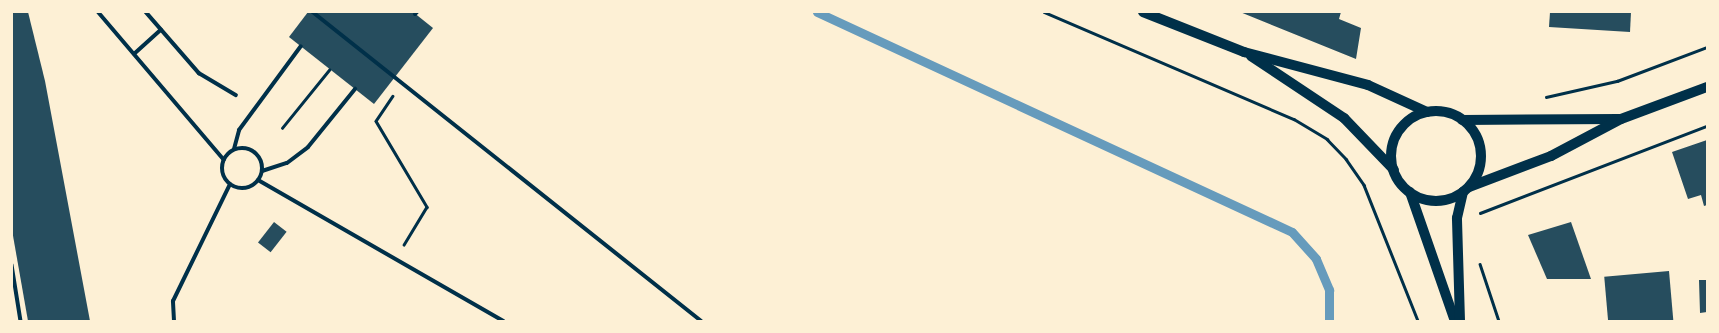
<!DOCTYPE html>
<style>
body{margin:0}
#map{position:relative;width:1719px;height:333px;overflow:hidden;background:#fdf0d5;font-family:"IBM Plex Sans",sans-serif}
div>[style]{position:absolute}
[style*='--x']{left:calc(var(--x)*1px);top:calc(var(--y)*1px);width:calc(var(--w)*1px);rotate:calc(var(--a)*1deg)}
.stream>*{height:9px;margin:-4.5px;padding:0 4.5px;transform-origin:4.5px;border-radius:4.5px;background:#669bbc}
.building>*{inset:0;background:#264d5e;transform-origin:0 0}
.path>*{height:2.5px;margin:-1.25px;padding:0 1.25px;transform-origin:1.25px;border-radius:1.25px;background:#003049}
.pedestrian>*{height:3.5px;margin:-1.75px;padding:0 1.75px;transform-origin:1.75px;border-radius:1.75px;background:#003049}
.minor>*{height:4px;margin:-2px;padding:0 2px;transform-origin:2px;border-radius:2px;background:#003049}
.minor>.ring{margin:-2px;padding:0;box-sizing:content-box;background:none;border:4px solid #003049;border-radius:50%}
.primary>*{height:10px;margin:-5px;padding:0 5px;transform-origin:5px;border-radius:5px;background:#003049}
.primary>.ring{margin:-5px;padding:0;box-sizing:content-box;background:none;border:10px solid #003049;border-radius:50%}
span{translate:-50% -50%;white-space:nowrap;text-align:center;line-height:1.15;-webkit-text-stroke:3px #fdf0d5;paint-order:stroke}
.frame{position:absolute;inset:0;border:13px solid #fdf0d5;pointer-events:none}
</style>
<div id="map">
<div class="stream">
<i style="--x:817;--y:12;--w:523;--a:24.85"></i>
<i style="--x:1292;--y:232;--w:36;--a:48"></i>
<i style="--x:1316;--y:259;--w:34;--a:67"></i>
<i style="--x:1329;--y:290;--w:31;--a:90"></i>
</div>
<div class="building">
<i style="clip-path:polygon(12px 12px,28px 12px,45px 81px,90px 321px,28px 321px,12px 230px)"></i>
<i style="clip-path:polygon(308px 12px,413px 12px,433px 28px,374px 104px,289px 37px)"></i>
<i style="clip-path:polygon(1240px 12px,1341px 12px,1339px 19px,1361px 28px,1356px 59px)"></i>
<i style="clip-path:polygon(1550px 12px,1631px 12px,1630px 32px,1549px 27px)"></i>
<i style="clip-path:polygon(1707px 140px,1707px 205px,1704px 206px,1701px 195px,1688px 199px,1672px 152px)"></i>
<i style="left:274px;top:222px;width:16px;height:26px;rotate:38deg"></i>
<i style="clip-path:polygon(1571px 222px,1591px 279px,1547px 279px,1528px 235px)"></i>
<i style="left:1669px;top:271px;width:50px;height:65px;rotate:85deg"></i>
<i style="clip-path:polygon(1699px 280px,1707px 280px,1707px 312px,1700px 313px)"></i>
</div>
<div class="path">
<i style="--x:1044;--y:12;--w:272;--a:23.2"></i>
<i style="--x:1294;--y:119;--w:39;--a:31"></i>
<i style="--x:1327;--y:139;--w:28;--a:46"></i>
<i style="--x:1346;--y:159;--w:32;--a:55"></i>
<i style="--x:1364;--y:185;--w:146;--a:68.3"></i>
<i style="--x:393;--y:96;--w:30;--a:124"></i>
<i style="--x:376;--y:121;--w:100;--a:59.3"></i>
<i style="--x:427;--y:207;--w:44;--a:121.2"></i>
<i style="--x:1546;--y:97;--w:73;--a:-12.7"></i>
<i style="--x:1617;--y:81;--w:96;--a:-20.7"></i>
<i style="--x:282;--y:128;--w:75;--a:-51"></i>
<i style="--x:1480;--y:213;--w:243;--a:-21"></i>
<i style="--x:1480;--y:264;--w:60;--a:71.6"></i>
</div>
<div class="pedestrian">
<i style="--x:146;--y:12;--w:81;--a:49"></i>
<i style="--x:199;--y:73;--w:43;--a:30.7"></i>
<i style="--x:313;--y:12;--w:496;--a:38.5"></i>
<i style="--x:134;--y:54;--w:36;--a:-42"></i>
<i style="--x:12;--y:265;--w:57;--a:80.9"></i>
</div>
<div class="minor">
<i style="--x:98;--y:12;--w:194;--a:49.6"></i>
<i style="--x:415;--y:14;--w:3;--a:-45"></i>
<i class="ring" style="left:222px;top:148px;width:36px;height:36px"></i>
<i style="--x:234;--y:149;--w:20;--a:-75"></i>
<i style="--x:239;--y:130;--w:104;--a:-53.6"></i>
<i style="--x:262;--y:171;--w:26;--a:-18"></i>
<i style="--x:287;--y:163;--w:26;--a:-37"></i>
<i style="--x:308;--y:147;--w:75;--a:-51"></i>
<i style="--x:258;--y:180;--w:283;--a:29.9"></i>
<i style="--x:174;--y:321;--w:20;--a:-93"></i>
<i style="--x:173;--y:301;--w:130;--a:-64"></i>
</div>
<div class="primary">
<i style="--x:1143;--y:12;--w:109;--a:21.6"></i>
<i style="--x:1244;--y:52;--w:128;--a:14.9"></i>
<i style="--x:1368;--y:85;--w:65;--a:24.6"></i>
<i style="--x:1251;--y:56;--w:112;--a:33.7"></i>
<i style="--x:1344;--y:118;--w:72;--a:46.1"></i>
<i class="ring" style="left:1391px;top:111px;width:80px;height:80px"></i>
<i style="--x:1462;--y:120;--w:157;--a:-0.4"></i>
<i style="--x:1469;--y:187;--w:88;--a:-20.7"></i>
<i style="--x:1551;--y:156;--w:79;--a:-27.9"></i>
<i style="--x:1621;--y:119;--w:92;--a:-20.4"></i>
<i style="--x:1410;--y:192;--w:137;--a:70.8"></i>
<i style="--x:1460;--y:321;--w:103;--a:-91.7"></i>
<i style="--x:1457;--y:218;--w:27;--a:-77"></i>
</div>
<div class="frame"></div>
</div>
